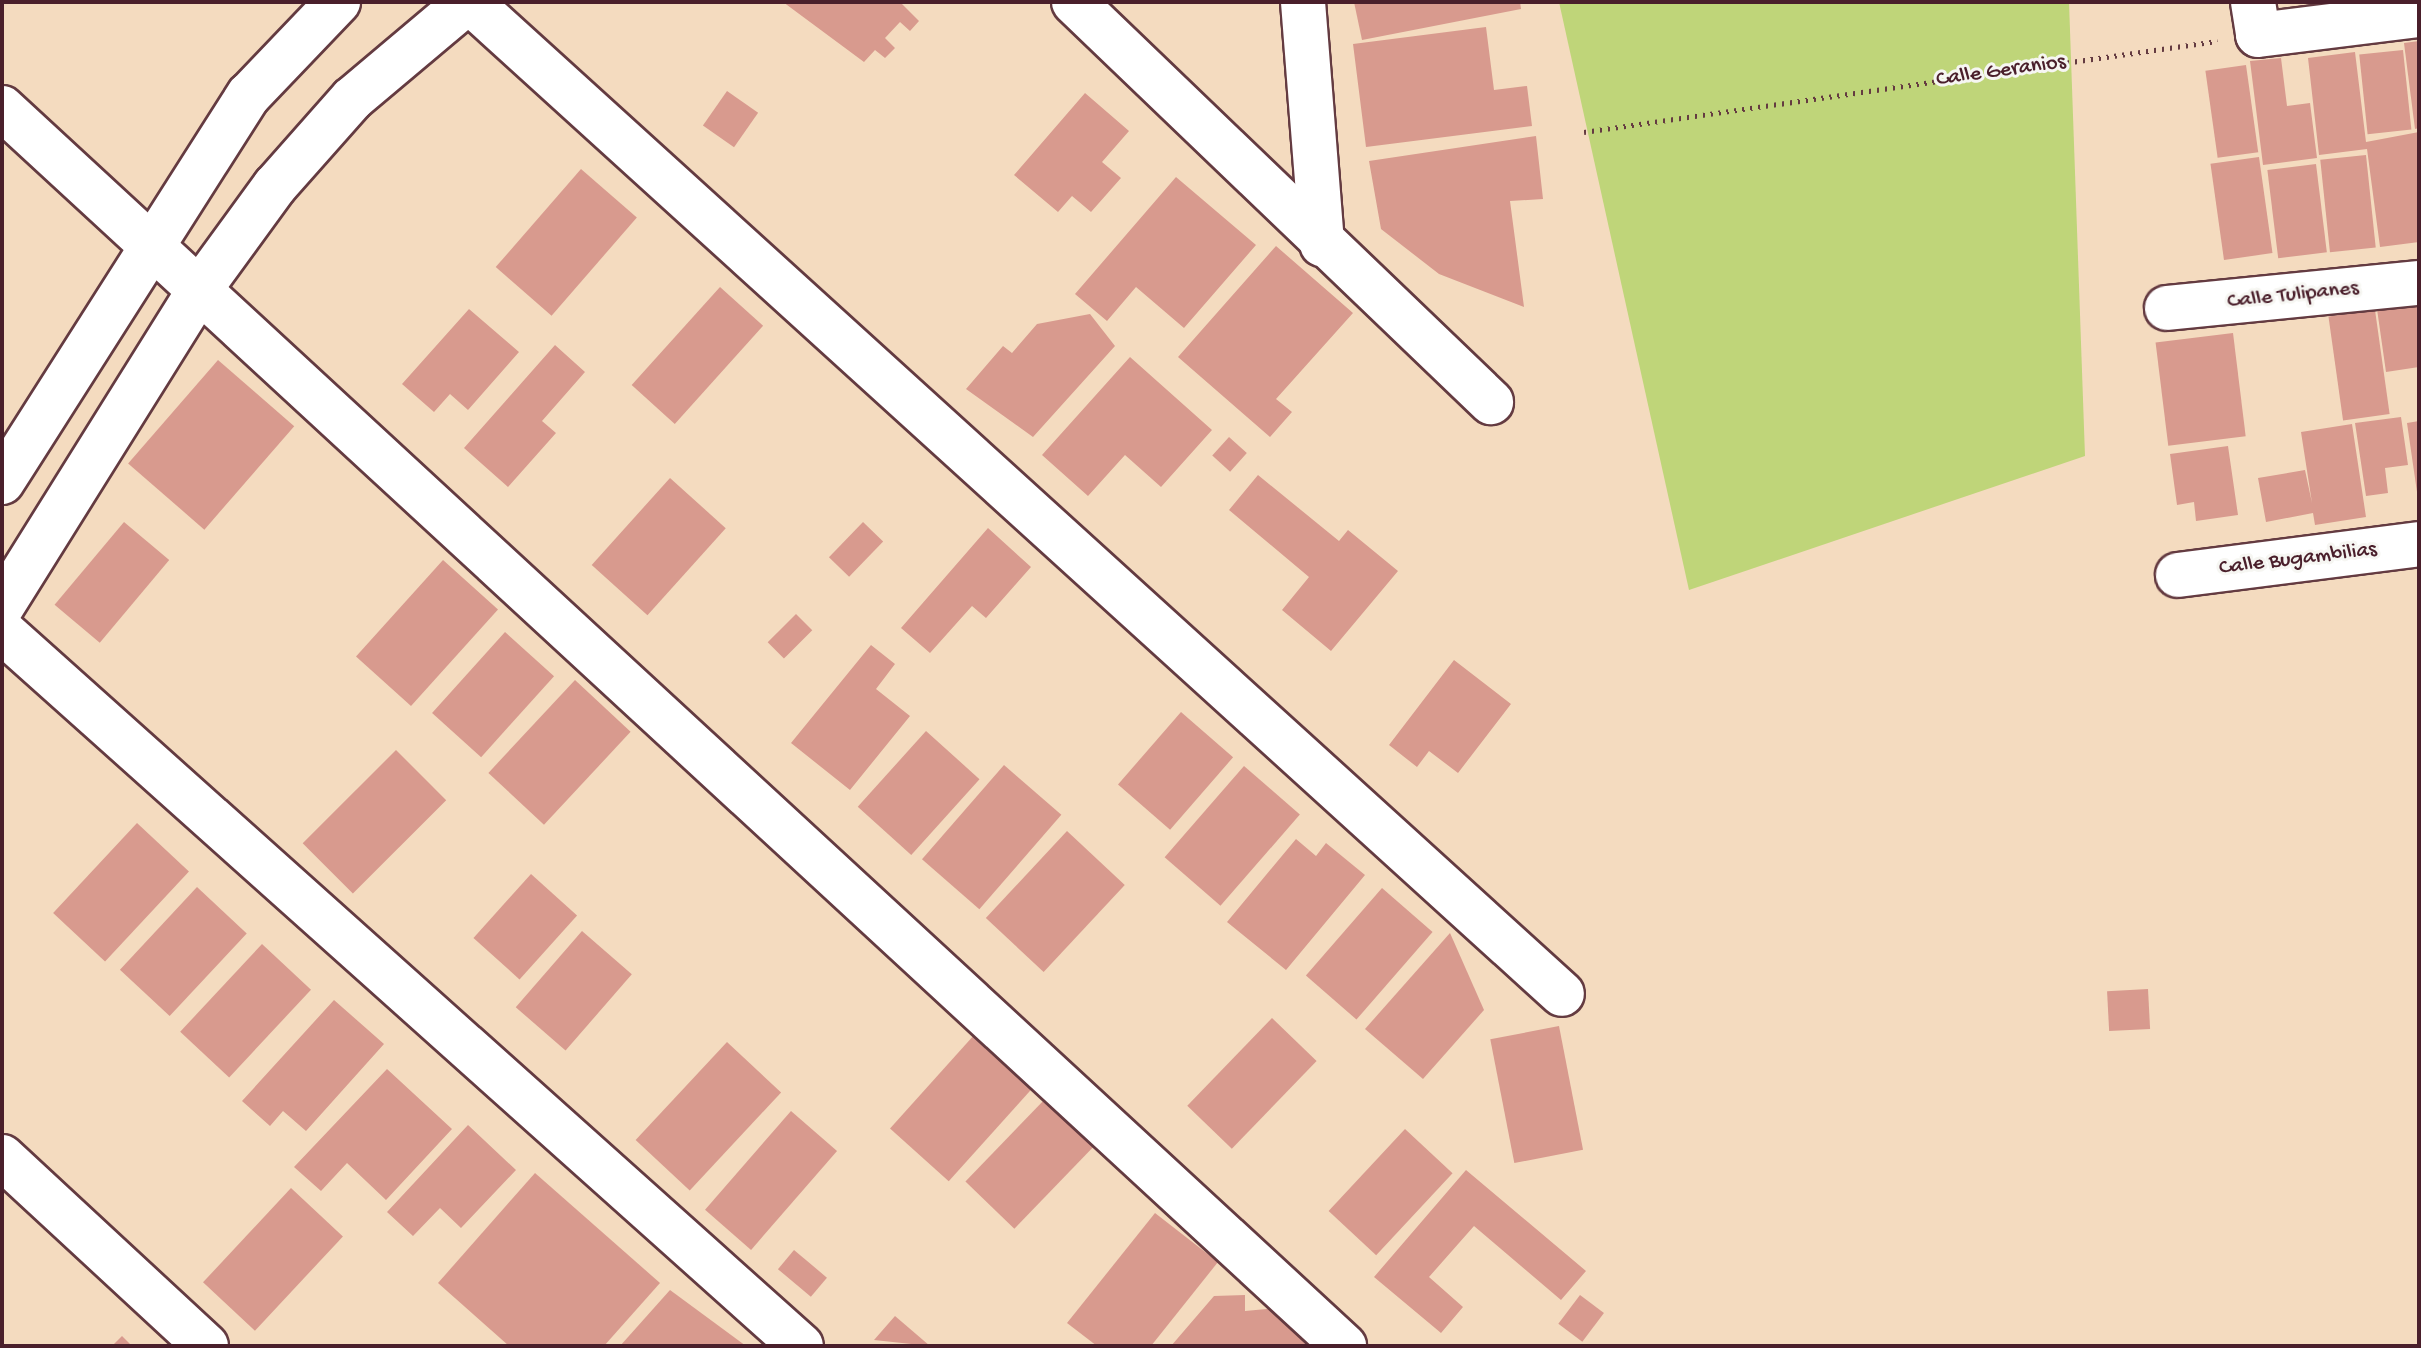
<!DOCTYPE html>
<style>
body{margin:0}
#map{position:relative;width:2421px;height:1348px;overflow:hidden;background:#f4dbbf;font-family:"Gochi Hand",sans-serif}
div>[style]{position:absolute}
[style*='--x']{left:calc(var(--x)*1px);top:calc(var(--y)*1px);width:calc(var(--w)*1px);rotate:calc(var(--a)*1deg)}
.green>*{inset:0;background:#bfd579}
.building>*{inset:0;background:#d89a8e;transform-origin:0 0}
.path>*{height:5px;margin-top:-2.5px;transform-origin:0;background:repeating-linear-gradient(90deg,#643b41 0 2px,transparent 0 8px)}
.roads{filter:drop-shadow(2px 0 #643b41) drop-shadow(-2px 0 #643b41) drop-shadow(0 2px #643b41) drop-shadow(0 -2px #643b41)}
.minor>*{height:44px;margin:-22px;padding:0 22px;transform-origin:22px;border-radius:22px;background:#fff}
span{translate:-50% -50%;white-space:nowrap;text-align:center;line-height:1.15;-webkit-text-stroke:6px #f6f6f2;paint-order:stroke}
.street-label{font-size:22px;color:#4a1f2b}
.frame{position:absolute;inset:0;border:4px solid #4a1f2b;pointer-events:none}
</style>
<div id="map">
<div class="green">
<i style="clip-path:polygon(1559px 2px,2069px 2px,2085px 456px,1689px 590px)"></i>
</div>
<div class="building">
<i style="clip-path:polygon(783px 2px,900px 2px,919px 21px,910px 31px,900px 22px,885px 38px,895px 48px,885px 58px,875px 50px,864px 62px)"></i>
<i style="clip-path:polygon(1354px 2px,1520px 2px,1521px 9px,1362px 40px)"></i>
<i style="clip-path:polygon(1486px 27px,1494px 90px,1527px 86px,1532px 126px,1366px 147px,1353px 44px)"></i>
<i style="clip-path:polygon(2419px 41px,2419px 128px,2415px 129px,2404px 43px)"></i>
<i style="left:2403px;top:50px;width:80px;height:44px;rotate:84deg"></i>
<i style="clip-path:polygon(2355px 52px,2366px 142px,2419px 132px,2419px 242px,2380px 247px,2367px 149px,2319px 155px,2308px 58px)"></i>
<i style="clip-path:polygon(2281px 58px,2287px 106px,2310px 103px,2317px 158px,2263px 165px,2250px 61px)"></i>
<i style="left:2246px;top:65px;width:88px;height:41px;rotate:82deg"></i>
<i style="left:727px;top:91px;width:38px;height:42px;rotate:35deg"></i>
<i style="clip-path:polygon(1085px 93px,1129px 131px,1102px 162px,1121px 178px,1091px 212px,1072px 196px,1058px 212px,1014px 175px)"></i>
<i style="clip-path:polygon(1536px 136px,1543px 199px,1510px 201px,1524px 307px,1439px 274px,1381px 229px,1369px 161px)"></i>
<i style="left:2366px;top:155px;width:93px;height:46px;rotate:84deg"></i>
<i style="left:2259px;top:157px;width:97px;height:49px;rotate:82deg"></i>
<i style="left:2316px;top:164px;width:89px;height:49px;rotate:83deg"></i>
<i style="left:581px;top:169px;width:74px;height:130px;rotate:41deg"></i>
<i style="clip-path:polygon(1176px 177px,1256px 245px,1184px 328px,1136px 287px,1107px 321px,1075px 294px)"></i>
<i style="clip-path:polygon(1276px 246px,1353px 313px,1276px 399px,1292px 412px,1270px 437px,1178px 357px)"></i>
<i style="left:720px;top:287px;width:58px;height:132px;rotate:42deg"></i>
<i style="clip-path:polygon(2419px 303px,2419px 367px,2386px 372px,2377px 309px)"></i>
<i style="clip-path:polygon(469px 309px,519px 352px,468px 410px,450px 394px,434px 412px,402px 384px)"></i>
<i style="left:2375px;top:310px;width:105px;height:47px;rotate:82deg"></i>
<i style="clip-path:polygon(1090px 314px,1115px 346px,1033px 437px,966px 389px,1003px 346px,1012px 353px,1037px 324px)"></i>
<i style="left:2233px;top:333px;width:104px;height:78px;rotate:83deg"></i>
<i style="clip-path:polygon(555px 345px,585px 372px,542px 421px,556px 433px,508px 487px,464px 448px)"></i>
<i style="clip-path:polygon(1130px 357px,1212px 430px,1161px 487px,1125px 455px,1088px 496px,1042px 455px)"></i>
<i style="left:218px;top:360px;width:101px;height:137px;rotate:41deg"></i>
<i style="clip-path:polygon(2401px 417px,2408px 465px,2385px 468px,2388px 493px,2366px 496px,2355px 423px)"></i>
<i style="clip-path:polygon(2419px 421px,2419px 492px,2417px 492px,2407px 423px)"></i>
<i style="clip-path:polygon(2352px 424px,2366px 517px,2315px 525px,2313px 513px,2266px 522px,2258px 478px,2305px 470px,2312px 503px,2301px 432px)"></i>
<i style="left:1229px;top:437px;width:24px;height:25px;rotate:42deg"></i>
<i style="clip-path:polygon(2228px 446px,2238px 515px,2196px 521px,2194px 502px,2177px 505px,2170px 454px)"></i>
<i style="clip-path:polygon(1258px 475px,1339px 541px,1348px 530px,1398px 571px,1331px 651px,1282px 610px,1309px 577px,1229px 510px)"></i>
<i style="left:670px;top:478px;width:75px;height:117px;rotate:42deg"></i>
<i style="left:124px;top:522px;width:59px;height:108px;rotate:40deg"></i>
<i style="left:863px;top:522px;width:28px;height:49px;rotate:44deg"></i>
<i style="clip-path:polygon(988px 528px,1031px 567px,986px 618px,972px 606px,930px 653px,901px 628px)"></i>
<i style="left:443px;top:560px;width:74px;height:130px;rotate:42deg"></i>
<i style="left:796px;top:614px;width:23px;height:40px;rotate:45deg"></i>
<i style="left:505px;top:632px;width:66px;height:109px;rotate:42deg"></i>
<i style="clip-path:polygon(871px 645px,895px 664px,876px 689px,910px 716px,850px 790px,791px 743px)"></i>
<i style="clip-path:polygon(1454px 660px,1511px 704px,1458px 773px,1429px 751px,1417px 767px,1389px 745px)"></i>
<i style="left:575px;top:680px;width:76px;height:127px;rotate:43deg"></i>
<i style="left:1181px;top:712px;width:69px;height:96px;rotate:41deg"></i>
<i style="left:926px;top:731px;width:72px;height:102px;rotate:42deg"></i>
<i style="left:396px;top:750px;width:71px;height:132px;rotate:45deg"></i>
<i style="left:1004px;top:765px;width:76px;height:125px;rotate:41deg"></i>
<i style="left:1244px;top:766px;width:74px;height:121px;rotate:41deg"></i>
<i style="left:137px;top:823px;width:71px;height:123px;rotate:43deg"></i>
<i style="left:1067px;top:831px;width:79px;height:119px;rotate:43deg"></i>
<i style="clip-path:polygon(1296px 839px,1316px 856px,1326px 843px,1365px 875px,1286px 970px,1227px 922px)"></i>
<i style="left:531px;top:874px;width:62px;height:86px;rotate:42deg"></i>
<i style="left:197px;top:887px;width:68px;height:113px;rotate:43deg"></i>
<i style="left:1382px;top:888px;width:67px;height:116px;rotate:41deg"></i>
<i style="left:582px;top:931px;width:66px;height:101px;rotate:41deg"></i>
<i style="clip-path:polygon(1450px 933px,1484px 1010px,1423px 1079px,1365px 1029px)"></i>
<i style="left:262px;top:944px;width:67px;height:120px;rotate:43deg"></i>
<i style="left:2148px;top:989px;width:40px;height:41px;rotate:87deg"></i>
<i style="clip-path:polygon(334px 1000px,384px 1044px,306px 1131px,283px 1111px,270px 1126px,242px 1101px)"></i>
<i style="left:1272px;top:1018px;width:62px;height:122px;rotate:44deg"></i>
<i style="left:1559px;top:1026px;width:126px;height:70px;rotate:79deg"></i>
<i style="left:975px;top:1034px;width:79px;height:127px;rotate:42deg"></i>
<i style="left:727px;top:1042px;width:74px;height:134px;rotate:43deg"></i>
<i style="clip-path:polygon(387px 1069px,452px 1129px,386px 1200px,347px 1163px,321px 1191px,294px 1167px)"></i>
<i style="left:1046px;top:1098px;width:68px;height:116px;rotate:44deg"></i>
<i style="left:791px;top:1111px;width:61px;height:131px;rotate:41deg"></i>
<i style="clip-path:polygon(468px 1125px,516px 1170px,461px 1228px,440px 1208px,413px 1236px,387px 1212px)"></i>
<i style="left:1405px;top:1129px;width:65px;height:112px;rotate:43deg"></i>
<i style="clip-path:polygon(1466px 1170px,1586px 1271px,1561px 1300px,1474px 1226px,1429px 1277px,1463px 1307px,1441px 1333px,1374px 1277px)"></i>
<i style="clip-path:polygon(535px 1173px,660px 1283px,604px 1346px,509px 1346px,438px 1283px)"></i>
<i style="left:291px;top:1188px;width:71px;height:129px;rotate:43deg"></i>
<i style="clip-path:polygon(1155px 1213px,1218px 1262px,1151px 1346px,1097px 1346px,1067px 1323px)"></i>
<i style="left:794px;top:1250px;width:43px;height:25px;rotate:40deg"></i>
<i style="clip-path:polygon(670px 1290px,746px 1346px,620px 1346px)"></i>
<i style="clip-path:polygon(1245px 1295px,1245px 1311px,1289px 1307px,1312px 1346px,1171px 1346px,1214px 1296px)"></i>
<i style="left:1580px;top:1295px;width:30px;height:36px;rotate:37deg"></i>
<i style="clip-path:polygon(895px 1316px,930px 1346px,874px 1340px)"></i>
<i style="clip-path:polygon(122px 1336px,132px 1346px,112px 1346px)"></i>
</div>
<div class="path">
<i style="--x:1584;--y:132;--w:640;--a:-8.18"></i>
</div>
<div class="roads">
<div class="minor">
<i style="--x:470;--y:2;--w:1475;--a:42.25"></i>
<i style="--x:1074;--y:2;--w:578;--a:43.81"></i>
<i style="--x:1303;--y:2;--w:243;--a:85.5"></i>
<i style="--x:2253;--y:2;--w:33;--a:81"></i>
<i style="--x:2258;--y:35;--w:162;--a:-7.1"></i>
<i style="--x:2;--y:108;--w:1826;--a:42.69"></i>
<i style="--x:2167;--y:308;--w:253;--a:-5.7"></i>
<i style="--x:2;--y:482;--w:459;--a:-57.5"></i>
<i style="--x:249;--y:95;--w:129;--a:-46.3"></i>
<i style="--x:2178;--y:575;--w:243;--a:-7.3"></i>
<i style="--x:2;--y:606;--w:377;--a:-58"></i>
<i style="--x:202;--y:286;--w:124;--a:-53.9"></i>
<i style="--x:275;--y:186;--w:116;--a:-48.5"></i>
<i style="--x:352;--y:99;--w:150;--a:-40.1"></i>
<i style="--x:2;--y:631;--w:1072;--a:41.82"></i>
<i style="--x:2;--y:1157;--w:278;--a:42.8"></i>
</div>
</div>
<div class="street-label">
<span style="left:2001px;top:72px;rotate:-8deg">Calle Geranios</span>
<span style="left:2293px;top:296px;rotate:-6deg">Calle Tulipanes</span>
<span style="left:2298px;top:560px;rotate:-7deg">Calle Bugambilias</span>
</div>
<div class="frame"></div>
</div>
